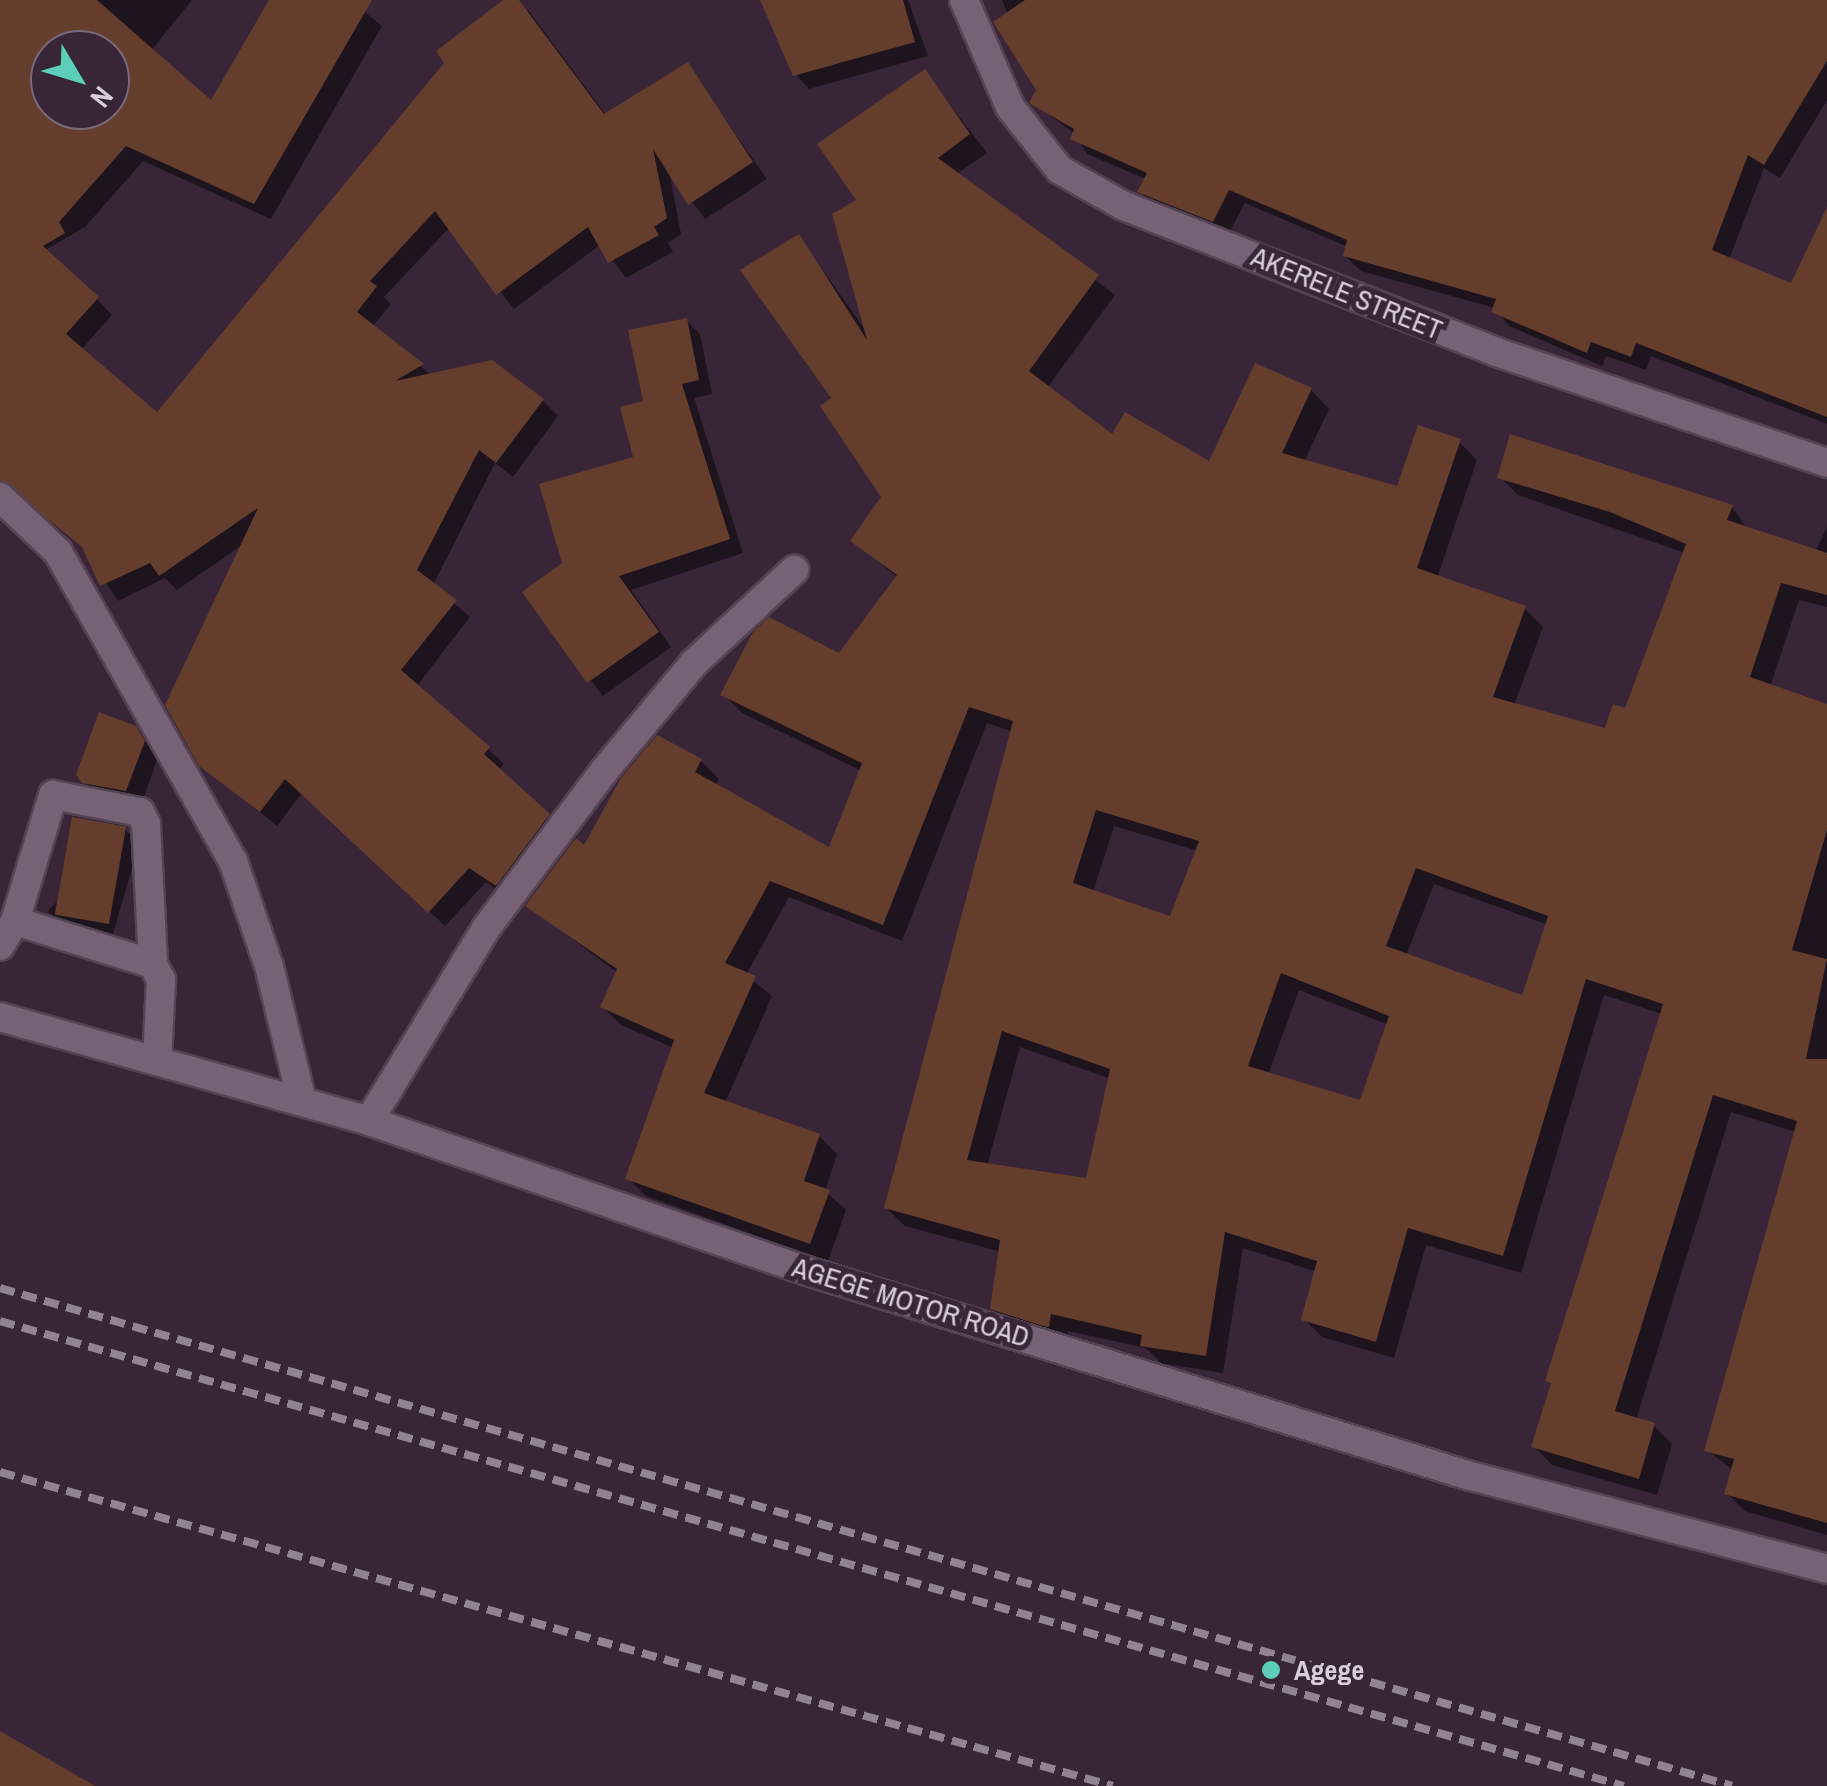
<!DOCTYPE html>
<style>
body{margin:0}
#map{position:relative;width:1827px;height:1786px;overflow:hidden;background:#382638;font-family:"Archivo Narrow",sans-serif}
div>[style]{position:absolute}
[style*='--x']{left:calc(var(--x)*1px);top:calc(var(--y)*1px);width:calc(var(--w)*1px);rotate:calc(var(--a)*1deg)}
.shadow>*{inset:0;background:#0007}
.building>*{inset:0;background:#653d2c;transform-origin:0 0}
.roads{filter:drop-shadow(2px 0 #534353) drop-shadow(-2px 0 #534353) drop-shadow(0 2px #534353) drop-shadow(0 -2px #534353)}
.service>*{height:28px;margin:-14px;padding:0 14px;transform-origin:14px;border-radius:14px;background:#766176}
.minor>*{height:28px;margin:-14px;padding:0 14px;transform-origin:14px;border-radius:14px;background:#766176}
.secondary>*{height:28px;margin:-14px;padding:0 14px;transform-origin:14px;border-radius:14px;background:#766176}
.rail>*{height:8px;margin-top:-4px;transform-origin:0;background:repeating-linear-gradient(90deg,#928392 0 15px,transparent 0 23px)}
.dots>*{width:28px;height:28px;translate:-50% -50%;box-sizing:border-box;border:5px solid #382638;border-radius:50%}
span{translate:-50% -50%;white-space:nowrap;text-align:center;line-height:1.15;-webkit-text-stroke:10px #382638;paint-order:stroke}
.street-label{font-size:28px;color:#d9cdd9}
.poi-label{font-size:28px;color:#d9cdd9;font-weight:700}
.left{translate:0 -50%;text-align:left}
.north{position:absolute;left:30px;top:30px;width:100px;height:100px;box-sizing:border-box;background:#382638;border:2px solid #786978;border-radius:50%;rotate:128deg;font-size:28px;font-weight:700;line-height:40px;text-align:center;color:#d9cdd9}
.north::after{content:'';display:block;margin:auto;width:35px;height:45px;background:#5cceba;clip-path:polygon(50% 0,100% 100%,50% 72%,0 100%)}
</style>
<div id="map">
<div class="shadow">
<i style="clip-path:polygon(evenodd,0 0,192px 0,151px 51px,211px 103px,272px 0,350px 0,382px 26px,271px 219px,143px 161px,85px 227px,0 276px,0 0,50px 50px,110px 50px,110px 110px,50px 110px,50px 50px)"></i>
<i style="clip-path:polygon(507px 0,529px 11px,606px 115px,687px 65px,767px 179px,705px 219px,669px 170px,681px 234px,668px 243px,673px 252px,626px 278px,600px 245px,514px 309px,450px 227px,384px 297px,391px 304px,372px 327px,431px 375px,543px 401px,558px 416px,513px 477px,495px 463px,433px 585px,470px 617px,416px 687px,488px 749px,504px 764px,498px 771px,564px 831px,512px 900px,486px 882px,445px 926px,302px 793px,277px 826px,201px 764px,244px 544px,177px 590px,165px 578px,118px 601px,85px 549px,0 480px,0 309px,97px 299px,112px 315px,81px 350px,158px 415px)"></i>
<i style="clip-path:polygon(762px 0,908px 0,928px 56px,809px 89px,795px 74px)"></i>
<i style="clip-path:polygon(1002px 0,1827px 0,1827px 100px,1780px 178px,1764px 168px,1729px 260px,1793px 286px,1827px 213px,1827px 424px,1651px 356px,1646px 370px,1606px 356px,1602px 366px,1509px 326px,1495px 308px,1361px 271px,1345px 256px,1348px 247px,1245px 203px,1228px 235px,1155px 207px,1140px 192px,1146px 179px,1087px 154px,1075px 134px,1032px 102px,1039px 90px)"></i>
<i style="clip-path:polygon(evenodd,925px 72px,987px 153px,957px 174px,1115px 295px,1047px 388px,1113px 438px,1211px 465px,1311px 390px,1329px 409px,1304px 462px,1398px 489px,1459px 442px,1477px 460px,1437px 578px,1525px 609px,1543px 627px,1514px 705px,1607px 731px,1627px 711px,1685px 553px,1518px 495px,1500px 477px,1732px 507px,1748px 530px,1815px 552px,1827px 527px,1827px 607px,1799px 600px,1770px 687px,1827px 706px,1827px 1535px,1745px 1511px,1727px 1493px,1734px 1471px,1707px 1450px,1796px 1132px,1731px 1112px,1636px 1420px,1654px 1426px,1672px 1444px,1657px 1495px,1552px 1465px,1534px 1446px,1553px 1385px,1548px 1380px,1662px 1014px,1604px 995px,1521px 1273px,1426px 1245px,1394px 1358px,1322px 1337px,1304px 1319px,1317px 1272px,1243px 1248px,1223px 1373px,1161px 1363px,1146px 1348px,1068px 1331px,1066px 1343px,1011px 1327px,993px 1308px,1001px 1252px,905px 1226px,886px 1208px,1013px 732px,987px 723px,902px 941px,789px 897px,746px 975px,772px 996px,725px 1103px,819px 1136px,837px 1154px,825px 1191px,846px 1210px,828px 1261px,646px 1196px,628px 1178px,674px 1048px,621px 1025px,603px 1007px,618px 973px,528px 906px,585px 849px,701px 761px,719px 779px,715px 786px,830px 850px,862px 771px,742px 713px,724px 695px,840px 656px,898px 578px,853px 541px,884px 497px,835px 399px,799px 237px,867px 332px,860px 200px,925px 72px,1114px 826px,1198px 851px,1171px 919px,1093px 892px,1114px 826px,925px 72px,1434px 884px,1548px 925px,1524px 998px,1406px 956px,1434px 884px,925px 72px,1299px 990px,1389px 1025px,1362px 1103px,1268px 1075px,1299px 990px,925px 72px,1020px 1047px,1111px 1079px,1088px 1181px,987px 1166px,1020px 1047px)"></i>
<i style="clip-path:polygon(686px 320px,700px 334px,712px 394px,694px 398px,743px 553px,631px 590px,671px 647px,603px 696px,525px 593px,565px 564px,636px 459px)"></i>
<i style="clip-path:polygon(135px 728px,158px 757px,141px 805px,99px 796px,84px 781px)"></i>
<i style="clip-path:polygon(125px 829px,139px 844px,111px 941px,62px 926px,48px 911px)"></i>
</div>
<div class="building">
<i style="clip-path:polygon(evenodd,0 0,97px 0,211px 100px,269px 0,372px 0,254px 204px,126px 146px,59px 222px,65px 233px,43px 246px,99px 297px,66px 334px,157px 412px,444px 63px,436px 51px,503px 0,519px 0,604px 114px,688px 62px,753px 162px,688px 205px,653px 149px,667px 218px,654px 227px,659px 235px,608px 263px,588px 227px,496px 295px,435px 211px,370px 281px,377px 286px,357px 312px,424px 364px,395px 381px,492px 360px,544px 399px,496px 463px,479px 450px,417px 570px,457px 600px,401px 670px,490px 747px,484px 754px,550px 814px,496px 886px,469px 868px,428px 913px,285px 779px,260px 812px,199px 766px,165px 705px,258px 508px,159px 576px,150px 563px,100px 586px,82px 547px,0 480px,0 0,50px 50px,110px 50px,110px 110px,50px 110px,50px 50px)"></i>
<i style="clip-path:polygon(760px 0,903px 0,915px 42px,793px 76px)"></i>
<i style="clip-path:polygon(1025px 0,1827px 0,1827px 61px,1764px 165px,1748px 155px,1712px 250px,1791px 283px,1827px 207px,1827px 417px,1636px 343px,1631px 357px,1591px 342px,1587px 353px,1491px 312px,1496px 299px,1343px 256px,1347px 240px,1229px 190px,1213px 222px,1137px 192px,1147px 173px,1070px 139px,1074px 129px,1029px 103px,1036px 90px,993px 22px)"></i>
<i style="clip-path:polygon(evenodd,925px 69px,970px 134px,938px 158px,1099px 275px,1029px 371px,1112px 434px,1125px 412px,1209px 461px,1255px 363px,1312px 388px,1282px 453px,1397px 486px,1418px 425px,1461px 439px,1417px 568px,1526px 606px,1493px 697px,1605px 728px,1613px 704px,1625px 708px,1686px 544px,1610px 512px,1497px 478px,1510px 434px,1733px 505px,1727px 520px,1827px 553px,1827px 595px,1781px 583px,1750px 677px,1827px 704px,1827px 830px,1792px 950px,1827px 959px,1806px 1059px,1827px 1059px,1827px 1523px,1724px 1494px,1734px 1459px,1704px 1451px,1797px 1121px,1713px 1095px,1615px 1411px,1655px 1423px,1639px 1479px,1531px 1447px,1551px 1383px,1545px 1381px,1663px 1004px,1586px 979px,1503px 1256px,1408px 1228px,1376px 1342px,1301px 1320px,1317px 1261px,1225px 1232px,1206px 1356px,1140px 1346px,1142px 1335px,1051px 1314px,1049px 1327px,1043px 1326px,990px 1309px,1000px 1240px,884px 1208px,1013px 721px,969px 707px,883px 925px,770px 881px,725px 963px,756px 976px,704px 1093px,820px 1134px,804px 1181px,830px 1190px,810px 1244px,625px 1179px,674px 1040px,600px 1007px,617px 969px,525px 906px,576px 838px,584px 845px,621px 778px,657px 735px,702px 759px,695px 772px,829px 847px,862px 763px,720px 695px,753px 632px,769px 617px,839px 653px,897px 575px,850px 541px,881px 497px,820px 406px,831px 398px,740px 270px,799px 234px,867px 340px,832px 214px,856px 200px,817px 144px,925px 69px,1096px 810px,1199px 841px,1170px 916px,1073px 883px,1096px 810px,925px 69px,1416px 868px,1548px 916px,1522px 995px,1386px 946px,1416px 868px,925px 69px,1281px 973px,1389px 1016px,1360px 1100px,1248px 1066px,1281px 973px,925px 69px,1002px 1031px,1110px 1069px,1086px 1178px,967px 1160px,1002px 1031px)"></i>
<i style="clip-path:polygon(687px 318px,699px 380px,682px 384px,730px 539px,619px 576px,659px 632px,587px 683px,522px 592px,562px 563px,539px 484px,633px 457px,620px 407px,643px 401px,628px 330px)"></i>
<i style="clip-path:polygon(99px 712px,136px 726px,145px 741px,126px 791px,82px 783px,76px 775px)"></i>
<i style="left:72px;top:817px;width:55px;height:99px;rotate:10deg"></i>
<i style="clip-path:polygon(0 1731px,95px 1786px,0 1786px)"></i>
</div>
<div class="roads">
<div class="service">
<i style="--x:15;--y:921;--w:132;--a:-73.2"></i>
<i style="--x:53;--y:795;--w:89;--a:11.1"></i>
<i style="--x:140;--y:812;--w:13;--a:63"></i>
<i style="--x:146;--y:824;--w:140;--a:87.1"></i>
<i style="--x:0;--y:946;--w:29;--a:-59"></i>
<i style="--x:15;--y:921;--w:145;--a:17.3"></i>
<i style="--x:153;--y:964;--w:18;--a:63"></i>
<i style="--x:161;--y:980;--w:81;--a:92.8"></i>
</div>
<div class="minor">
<i style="--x:964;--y:0;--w:116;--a:66.7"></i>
<i style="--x:1010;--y:107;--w:80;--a:51.6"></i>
<i style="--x:1060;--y:170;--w:73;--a:29.4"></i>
<i style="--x:1124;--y:206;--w:400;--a:21.4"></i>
<i style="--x:1496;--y:352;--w:349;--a:18.5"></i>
<i style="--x:0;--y:497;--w:80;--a:43.5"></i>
<i style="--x:58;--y:552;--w:355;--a:60.5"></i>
<i style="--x:233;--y:861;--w:111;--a:71.1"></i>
<i style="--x:269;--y:966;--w:139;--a:76.3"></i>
<i style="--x:369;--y:1121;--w:227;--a:-58.7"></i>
<i style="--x:487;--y:927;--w:195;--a:-53.1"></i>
<i style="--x:604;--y:771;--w:141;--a:-50.2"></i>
<i style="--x:694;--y:663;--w:137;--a:-42.9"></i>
</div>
<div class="secondary">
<i style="--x:0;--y:1017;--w:383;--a:15.7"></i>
<i style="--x:369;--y:1121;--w:463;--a:18.9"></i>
<i style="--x:807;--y:1271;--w:691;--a:17.18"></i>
<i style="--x:1467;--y:1475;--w:372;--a:14.6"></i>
</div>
</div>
<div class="rail">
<i style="--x:0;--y:1288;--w:1802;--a:16.04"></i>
<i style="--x:0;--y:1321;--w:1689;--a:15.98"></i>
<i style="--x:0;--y:1472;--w:1156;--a:15.75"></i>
</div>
<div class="dots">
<i style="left:1271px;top:1670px;background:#5cceba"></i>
</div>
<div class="street-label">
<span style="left:1347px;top:293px;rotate:22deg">AKERELE STREET</span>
<span style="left:911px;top:1302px;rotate:17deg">AGEGE MOTOR ROAD</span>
</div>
<div class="poi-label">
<span class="left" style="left:1294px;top:1670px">Agege</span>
</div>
<div class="north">N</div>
</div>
